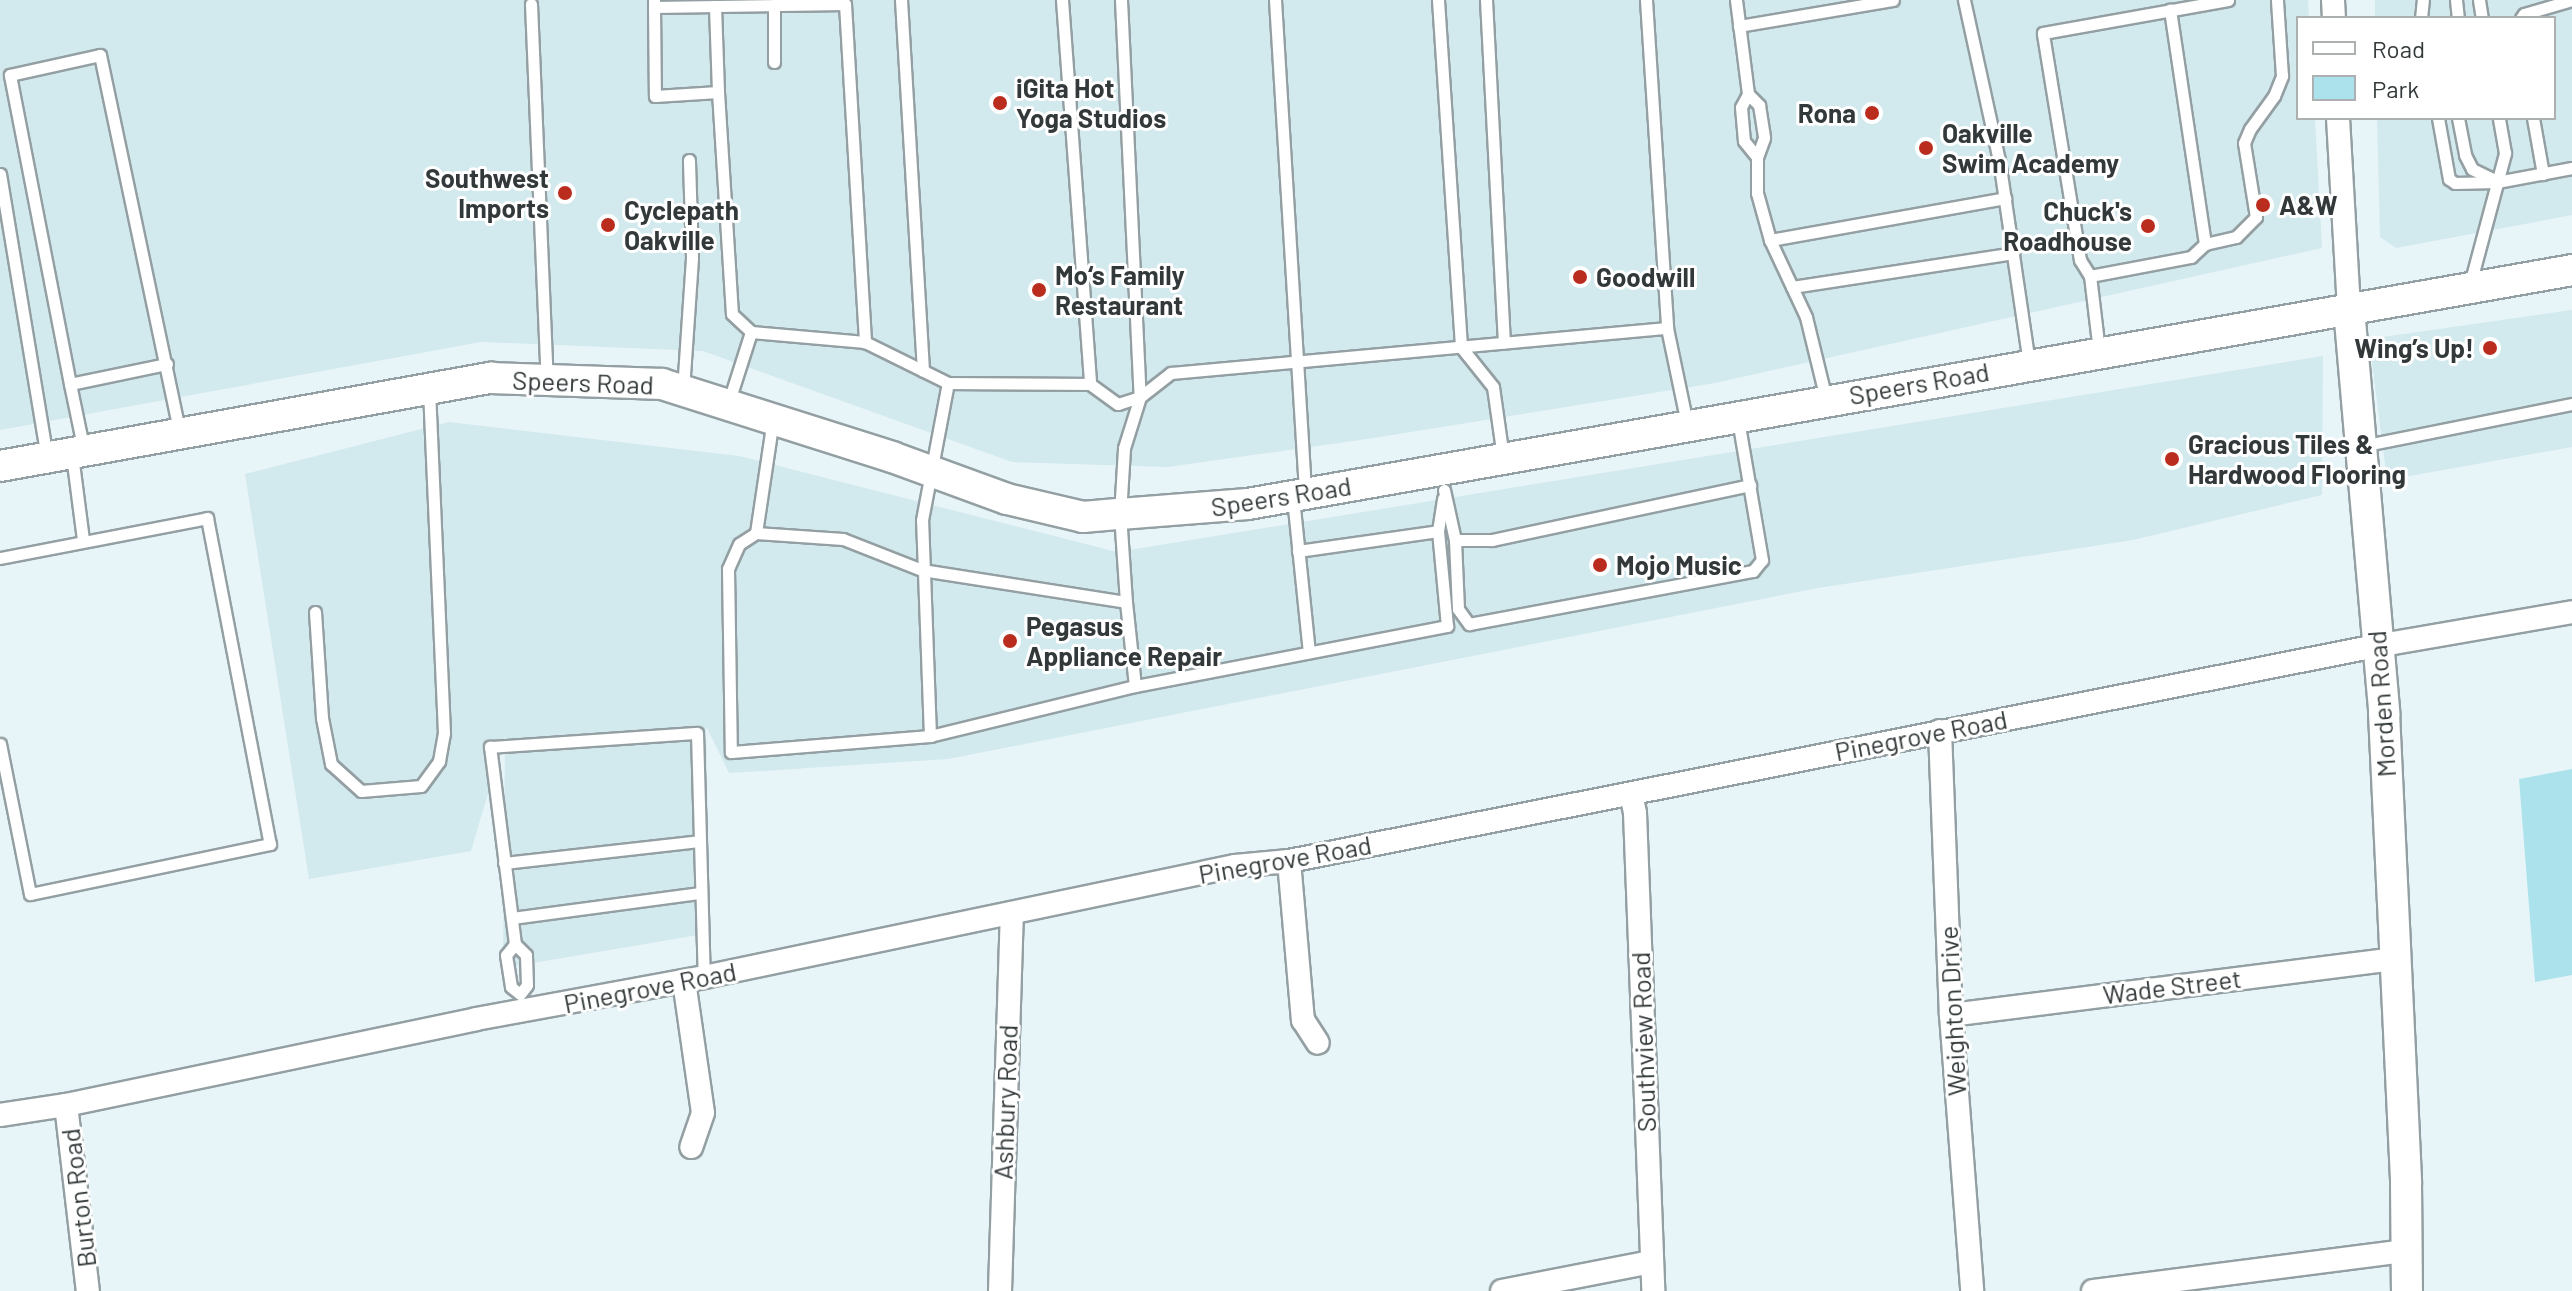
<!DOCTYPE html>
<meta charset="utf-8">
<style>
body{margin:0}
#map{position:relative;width:2572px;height:1291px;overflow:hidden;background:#e8f5f8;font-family:Barlow,sans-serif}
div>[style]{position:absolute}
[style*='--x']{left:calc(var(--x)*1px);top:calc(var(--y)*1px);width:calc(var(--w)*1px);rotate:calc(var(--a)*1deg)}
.built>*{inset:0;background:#d2e9ed}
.green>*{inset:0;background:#ace2ec}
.roads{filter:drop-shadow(2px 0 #939fa2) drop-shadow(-2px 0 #939fa2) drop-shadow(0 2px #939fa2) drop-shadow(0 -2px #939fa2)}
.lane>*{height:11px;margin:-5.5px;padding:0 5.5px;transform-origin:5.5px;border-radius:5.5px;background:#fff}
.street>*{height:22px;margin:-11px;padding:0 11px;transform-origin:11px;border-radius:11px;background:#fff}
.secondary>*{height:30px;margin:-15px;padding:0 15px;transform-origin:15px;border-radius:15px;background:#fff}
.dots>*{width:22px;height:22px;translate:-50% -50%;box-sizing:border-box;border:4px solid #fff;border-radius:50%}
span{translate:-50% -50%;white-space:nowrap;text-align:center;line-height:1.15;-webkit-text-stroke:6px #fff;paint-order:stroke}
.poi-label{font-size:26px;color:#33393a;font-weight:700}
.left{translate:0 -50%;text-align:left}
.right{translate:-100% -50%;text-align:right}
.street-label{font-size:26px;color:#33393a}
.legend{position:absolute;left:2296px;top:16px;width:260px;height:104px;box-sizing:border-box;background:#fff;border:2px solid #adb0b0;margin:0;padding:10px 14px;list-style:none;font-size:24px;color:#33393a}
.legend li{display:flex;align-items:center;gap:16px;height:40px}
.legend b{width:40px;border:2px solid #adb0b0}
</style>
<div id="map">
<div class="built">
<i style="clip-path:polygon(0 0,2308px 0,2309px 18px,2298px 18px,2298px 118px,2315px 118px,2322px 248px,1715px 383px,1367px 439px,1168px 467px,1012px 462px,703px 351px,481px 342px,0 430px)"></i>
<i style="clip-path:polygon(2375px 0,2572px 0,2572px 215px,2396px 248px,2380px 237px,2377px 118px,2554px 118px,2554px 18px,2375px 18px)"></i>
<i style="clip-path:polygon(2572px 310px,2572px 447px,2387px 480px,2369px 339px)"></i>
<i style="clip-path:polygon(2323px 356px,2322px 495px,2133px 540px,1818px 588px,948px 759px,729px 773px,706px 726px,710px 933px,503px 968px,505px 736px,471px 851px,309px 879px,245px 474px,449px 422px,739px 456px,1117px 552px)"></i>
</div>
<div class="green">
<i style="clip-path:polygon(2572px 769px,2572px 975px,2535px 982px,2519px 779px)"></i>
</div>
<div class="roads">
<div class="lane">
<i style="--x:654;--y:0;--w:7;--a:90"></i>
<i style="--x:654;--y:7;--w:191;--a:-0.9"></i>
<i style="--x:845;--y:4;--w:339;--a:86.6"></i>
<i style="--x:865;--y:342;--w:114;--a:-175"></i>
<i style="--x:751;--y:332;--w:76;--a:107.7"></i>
<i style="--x:901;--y:0;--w:371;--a:86.6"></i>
<i style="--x:1062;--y:0;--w:385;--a:85.8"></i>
<i style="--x:1090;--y:384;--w:34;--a:36"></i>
<i style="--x:1118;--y:404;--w:23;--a:-18"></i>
<i style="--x:1121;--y:0;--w:397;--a:87.3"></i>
<i style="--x:1140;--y:397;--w:39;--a:-38"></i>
<i style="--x:1171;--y:373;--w:498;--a:-5.2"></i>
<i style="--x:1275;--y:0;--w:491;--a:86.5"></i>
<i style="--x:1438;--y:0;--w:348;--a:86.2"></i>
<i style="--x:1461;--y:347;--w:51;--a:51.3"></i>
<i style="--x:1493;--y:387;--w:71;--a:81.9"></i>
<i style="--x:1486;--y:0;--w:343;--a:87"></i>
<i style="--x:1646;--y:0;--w:329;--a:86.3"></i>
<i style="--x:1667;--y:328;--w:98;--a:78.2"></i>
<i style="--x:1736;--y:0;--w:95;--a:82.7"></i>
<i style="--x:1748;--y:94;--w:15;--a:118"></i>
<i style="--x:1741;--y:107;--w:34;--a:85"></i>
<i style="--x:1744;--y:141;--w:21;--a:51"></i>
<i style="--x:1964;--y:0;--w:164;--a:77.7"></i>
<i style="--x:1999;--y:160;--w:206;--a:81.6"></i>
<i style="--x:2456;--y:0;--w:18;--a:84"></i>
<i style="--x:2479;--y:0;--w:18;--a:81"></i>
<i style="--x:531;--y:4;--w:375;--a:87.6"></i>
<i style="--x:654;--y:7;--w:89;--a:89.4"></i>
<i style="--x:655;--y:96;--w:63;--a:-3.6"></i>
<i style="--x:718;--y:92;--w:86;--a:-92"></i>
<i style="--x:2421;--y:18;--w:18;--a:-84"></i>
<i style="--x:2521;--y:18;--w:5;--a:-53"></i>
<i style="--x:2524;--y:14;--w:50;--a:-16.3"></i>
<i style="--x:1739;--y:26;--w:156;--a:-9.6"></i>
<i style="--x:774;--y:62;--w:57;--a:-90"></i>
<i style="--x:718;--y:92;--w:222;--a:86.4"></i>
<i style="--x:732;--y:314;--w:26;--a:43"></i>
<i style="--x:1748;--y:94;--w:16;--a:45"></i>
<i style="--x:1759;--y:105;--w:33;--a:81"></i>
<i style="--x:1764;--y:138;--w:20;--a:110"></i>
<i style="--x:1757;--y:157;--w:36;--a:90"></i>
<i style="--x:1757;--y:193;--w:49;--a:74.5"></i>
<i style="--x:1770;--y:240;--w:85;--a:64.9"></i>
<i style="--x:1806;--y:317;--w:84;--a:76.3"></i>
<i style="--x:2438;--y:118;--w:62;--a:79.8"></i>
<i style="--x:2449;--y:179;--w:7;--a:34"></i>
<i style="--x:2455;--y:183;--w:42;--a:-1.4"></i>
<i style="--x:2497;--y:182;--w:76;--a:-10.6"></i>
<i style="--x:2458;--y:118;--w:38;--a:79"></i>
<i style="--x:2465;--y:155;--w:16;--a:63"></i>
<i style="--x:2472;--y:169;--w:28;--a:26"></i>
<i style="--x:2533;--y:118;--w:57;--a:79.9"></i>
<i style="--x:0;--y:174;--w:287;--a:80.6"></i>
<i style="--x:1770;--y:240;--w:239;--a:-10.1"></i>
<i style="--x:2205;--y:244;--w:32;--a:-13"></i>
<i style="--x:2236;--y:237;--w:28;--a:-45"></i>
<i style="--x:2256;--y:217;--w:75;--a:-99.2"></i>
<i style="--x:2244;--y:143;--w:15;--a:-67"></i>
<i style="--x:2250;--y:129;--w:41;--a:-54"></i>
<i style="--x:2274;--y:96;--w:22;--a:-68"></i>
<i style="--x:2282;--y:76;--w:76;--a:-93.8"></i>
<i style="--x:2090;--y:276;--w:103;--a:-10.7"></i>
<i style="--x:2191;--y:257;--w:19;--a:-43"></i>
<i style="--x:2205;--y:244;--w:237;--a:-98.5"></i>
<i style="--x:2470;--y:284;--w:136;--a:-75"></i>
<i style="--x:2505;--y:153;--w:36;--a:-100"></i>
<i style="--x:1792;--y:287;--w:224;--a:-8.7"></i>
<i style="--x:865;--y:342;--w:93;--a:26.3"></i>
<i style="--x:2099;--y:351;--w:76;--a:-96.8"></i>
<i style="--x:2090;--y:276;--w:19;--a:-122"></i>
<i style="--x:2080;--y:260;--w:230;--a:-99.3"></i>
<i style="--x:2043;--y:33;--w:188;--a:-10.1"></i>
<i style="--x:70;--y:384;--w:315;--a:-101"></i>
<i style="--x:10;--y:75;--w:92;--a:-12.5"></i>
<i style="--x:100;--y:55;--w:387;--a:78.1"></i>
<i style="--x:683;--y:390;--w:133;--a:-86.1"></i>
<i style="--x:692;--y:257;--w:97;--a:-91.8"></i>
<i style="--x:773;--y:419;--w:115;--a:98.5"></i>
<i style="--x:756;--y:533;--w:87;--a:3.9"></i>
<i style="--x:843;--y:539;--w:85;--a:21.4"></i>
<i style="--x:922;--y:570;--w:206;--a:8.9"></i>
<i style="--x:1126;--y:602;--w:84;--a:83.9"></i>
<i style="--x:1135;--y:686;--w:211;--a:166.3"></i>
<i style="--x:2361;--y:446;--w:215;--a:-11.3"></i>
<i style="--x:84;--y:451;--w:68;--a:-101.8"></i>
<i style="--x:70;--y:384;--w:99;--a:-11.7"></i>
<i style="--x:72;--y:455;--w:86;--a:82.6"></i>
<i style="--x:1444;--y:490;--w:51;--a:77.6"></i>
<i style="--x:1455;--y:540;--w:69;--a:87.5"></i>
<i style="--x:1458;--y:609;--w:19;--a:54"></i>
<i style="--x:1469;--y:624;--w:289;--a:-10.6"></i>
<i style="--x:1753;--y:571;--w:14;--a:-51"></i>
<i style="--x:1762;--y:560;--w:142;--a:-99.7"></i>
<i style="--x:1293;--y:498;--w:155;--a:84.1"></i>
<i style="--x:756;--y:533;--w:20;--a:147"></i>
<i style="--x:739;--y:544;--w:27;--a:114"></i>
<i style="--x:728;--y:569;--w:183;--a:89.1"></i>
<i style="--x:731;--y:752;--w:200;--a:-4.6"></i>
<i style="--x:930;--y:736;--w:216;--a:-92.1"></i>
<i style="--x:922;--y:520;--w:139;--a:-79.3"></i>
<i style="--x:948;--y:383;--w:142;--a:0.4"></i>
<i style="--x:1455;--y:540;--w:37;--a:0"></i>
<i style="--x:1492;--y:540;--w:264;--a:-12"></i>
<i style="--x:1298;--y:551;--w:141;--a:-8.1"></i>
<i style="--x:0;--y:558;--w:211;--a:-10.9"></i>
<i style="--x:207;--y:518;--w:332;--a:79.1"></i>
<i style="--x:270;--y:844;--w:245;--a:168.2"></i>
<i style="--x:30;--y:894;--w:153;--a:-101.3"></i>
<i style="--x:1126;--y:602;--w:88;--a:-93.9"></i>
<i style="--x:1120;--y:514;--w:66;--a:-86.5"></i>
<i style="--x:1124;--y:448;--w:53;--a:-72.6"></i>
<i style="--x:315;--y:612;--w:106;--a:86.2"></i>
<i style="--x:322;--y:718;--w:47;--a:78.9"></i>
<i style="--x:331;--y:764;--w:40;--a:42"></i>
<i style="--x:361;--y:791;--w:60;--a:-4.8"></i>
<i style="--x:421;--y:786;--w:31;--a:-54"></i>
<i style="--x:439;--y:761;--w:28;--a:-80"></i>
<i style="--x:444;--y:733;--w:342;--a:-92.5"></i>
<i style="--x:1135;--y:686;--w:318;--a:-10.9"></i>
<i style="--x:1447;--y:626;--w:95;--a:-95.4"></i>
<i style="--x:1438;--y:531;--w:33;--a:-81"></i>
<i style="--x:504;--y:863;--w:196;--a:-6.4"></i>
<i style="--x:512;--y:918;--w:190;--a:-7.6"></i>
<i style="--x:515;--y:944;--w:14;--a:129"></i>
<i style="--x:506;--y:955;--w:32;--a:81"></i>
<i style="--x:511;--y:987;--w:11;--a:38"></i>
<i style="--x:520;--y:994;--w:11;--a:-52"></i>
<i style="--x:527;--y:985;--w:30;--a:-92"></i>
<i style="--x:526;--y:955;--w:16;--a:-135"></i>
<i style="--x:515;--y:944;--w:199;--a:-97.2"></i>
<i style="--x:490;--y:747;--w:207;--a:-3.9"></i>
<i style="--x:697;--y:733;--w:244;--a:88.4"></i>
</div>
<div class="street">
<i style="--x:2333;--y:0;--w:18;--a:87"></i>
<i style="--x:2338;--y:118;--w:191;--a:86.7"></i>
<i style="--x:1940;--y:731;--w:284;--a:87.8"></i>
<i style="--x:1951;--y:1015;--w:277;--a:85.6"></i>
<i style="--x:1631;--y:794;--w:19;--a:78"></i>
<i style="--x:1635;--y:813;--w:478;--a:87.8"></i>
<i style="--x:1289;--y:861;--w:160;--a:85"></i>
<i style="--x:1303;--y:1020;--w:27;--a:57"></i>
<i style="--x:684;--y:981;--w:133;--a:81.8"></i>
<i style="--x:703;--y:1113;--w:36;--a:109"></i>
<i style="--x:1951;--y:1015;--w:447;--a:-7.2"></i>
<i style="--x:66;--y:1105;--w:187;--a:83.3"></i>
<i style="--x:0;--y:1115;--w:67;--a:-8.6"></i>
<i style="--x:66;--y:1105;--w:419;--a:-11.8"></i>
<i style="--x:476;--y:1019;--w:232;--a:-10.4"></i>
<i style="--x:704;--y:977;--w:542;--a:-11.81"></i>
<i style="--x:1235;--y:866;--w:54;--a:-5.3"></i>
<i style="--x:1289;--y:861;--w:1108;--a:-11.19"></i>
<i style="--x:2376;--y:646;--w:199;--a:-9.8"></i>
<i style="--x:1000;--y:1291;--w:378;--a:-88.2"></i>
<i style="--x:1502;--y:1291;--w:152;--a:-11"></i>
<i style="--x:2093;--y:1291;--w:316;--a:-7.3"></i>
</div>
<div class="secondary">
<i style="--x:2349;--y:309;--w:406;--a:85"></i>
<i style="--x:2384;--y:713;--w:471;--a:87.3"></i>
<i style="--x:2406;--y:1183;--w:108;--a:89.5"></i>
<i style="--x:0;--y:466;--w:499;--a:-10.2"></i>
<i style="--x:491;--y:378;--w:171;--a:2"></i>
<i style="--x:662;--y:384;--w:241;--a:17.6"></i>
<i style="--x:892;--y:457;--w:122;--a:20.1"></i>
<i style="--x:1007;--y:499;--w:78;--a:13.3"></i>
<i style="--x:1083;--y:517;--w:37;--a:-5"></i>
<i style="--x:1120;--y:514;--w:128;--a:-4.5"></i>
<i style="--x:1248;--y:504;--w:1345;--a:-10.02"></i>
</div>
</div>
<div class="dots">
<i style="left:1000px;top:103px;background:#ba2d1e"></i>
<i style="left:1872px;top:113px;background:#ba2d1e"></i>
<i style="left:1926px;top:148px;background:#ba2d1e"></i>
<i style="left:565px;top:193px;background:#ba2d1e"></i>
<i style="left:2263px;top:205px;background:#ba2d1e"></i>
<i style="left:608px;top:225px;background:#ba2d1e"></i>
<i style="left:2148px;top:226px;background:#ba2d1e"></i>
<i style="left:1580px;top:277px;background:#ba2d1e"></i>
<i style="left:1039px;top:290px;background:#ba2d1e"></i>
<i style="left:2490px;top:348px;background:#ba2d1e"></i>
<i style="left:2172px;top:459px;background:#ba2d1e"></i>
<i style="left:1600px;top:565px;background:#ba2d1e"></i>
<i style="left:1010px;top:641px;background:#ba2d1e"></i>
</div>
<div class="poi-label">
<span class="left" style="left:1016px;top:103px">iGita Hot<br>Yoga Studios</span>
<span class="right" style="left:1856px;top:113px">Rona</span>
<span class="left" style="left:1942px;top:148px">Oakville<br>Swim Academy</span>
<span class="right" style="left:549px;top:193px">Southwest<br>Imports</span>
<span class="left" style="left:2279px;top:205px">A&amp;W</span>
<span class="left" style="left:624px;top:225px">Cyclepath<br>Oakville</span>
<span class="right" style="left:2132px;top:226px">Chuck's<br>Roadhouse</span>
<span class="left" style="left:1055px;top:290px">Mo‘s Family<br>Restaurant</span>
<span class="left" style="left:1596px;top:277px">Goodwill</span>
<span class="right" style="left:2474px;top:348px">Wing’s Up!</span>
<span class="left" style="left:2188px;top:459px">Gracious Tiles &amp;<br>Hardwood Flooring</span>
<span class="left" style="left:1616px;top:565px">Mojo Music</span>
<span class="left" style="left:1026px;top:641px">Pegasus<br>Appliance Repair</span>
</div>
<div class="street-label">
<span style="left:583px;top:382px;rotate:2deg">Speers Road</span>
<span style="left:1919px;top:383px;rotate:-10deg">Speers Road</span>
<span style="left:1281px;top:496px;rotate:-9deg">Speers Road</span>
<span style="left:2381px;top:704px;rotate:-94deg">Morden Road</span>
<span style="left:1921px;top:735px;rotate:-11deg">Pinegrove Road</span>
<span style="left:1285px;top:859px;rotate:-10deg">Pinegrove Road</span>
<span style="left:2172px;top:986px;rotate:-7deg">Wade Street</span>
<span style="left:650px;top:987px;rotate:-11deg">Pinegrove Road</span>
<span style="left:1952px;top:1011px;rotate:-93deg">Weighton Drive</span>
<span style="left:1643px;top:1042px;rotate:-92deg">Southview Road</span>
<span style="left:1005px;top:1102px;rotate:-88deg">Ashbury Road</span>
<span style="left:78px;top:1198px;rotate:-97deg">Burton Road</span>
</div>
<ul class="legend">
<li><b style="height:10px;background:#fff"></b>Road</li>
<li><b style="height:22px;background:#ace2ec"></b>Park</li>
</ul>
</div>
